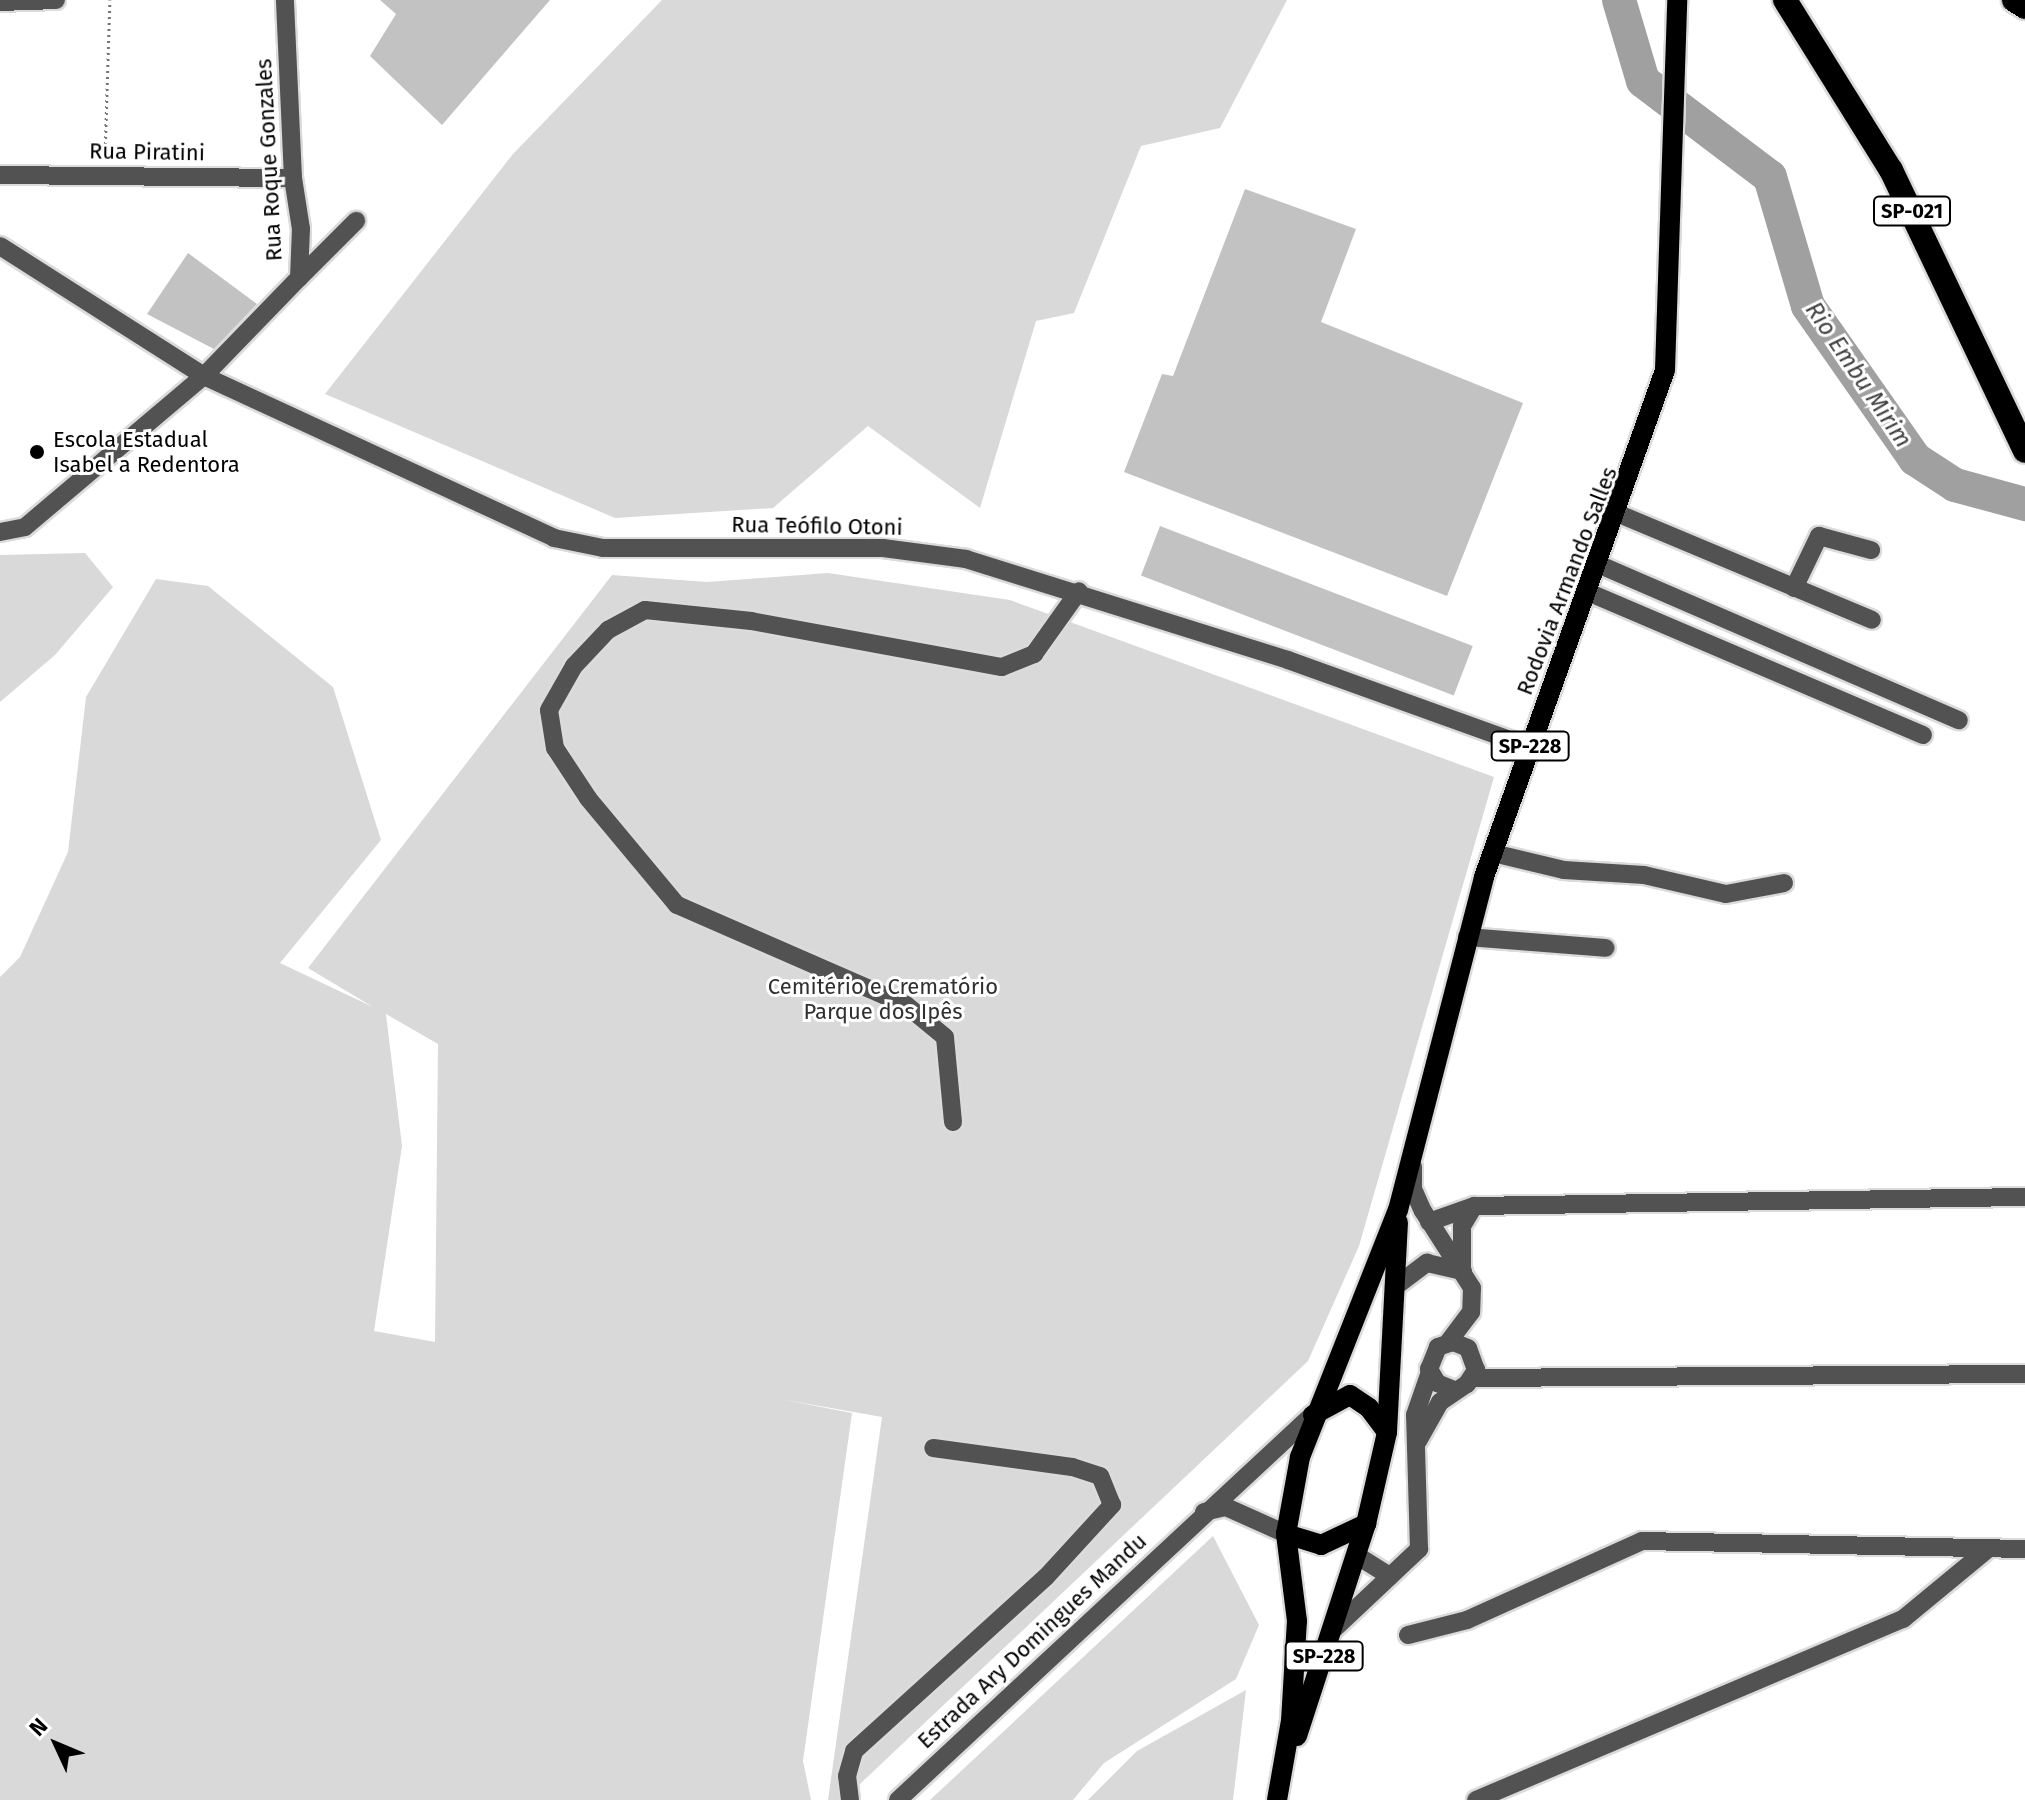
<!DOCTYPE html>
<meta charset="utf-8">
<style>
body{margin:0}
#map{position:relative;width:2025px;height:1800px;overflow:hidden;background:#fff;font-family:"Fira Sans",sans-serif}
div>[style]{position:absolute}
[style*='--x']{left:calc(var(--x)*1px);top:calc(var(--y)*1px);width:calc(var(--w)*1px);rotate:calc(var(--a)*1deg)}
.green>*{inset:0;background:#d9d9d9}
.river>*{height:34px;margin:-17px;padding:0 17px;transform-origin:17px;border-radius:17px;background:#a0a0a0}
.building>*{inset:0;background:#c2c2c2;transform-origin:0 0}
.path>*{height:3px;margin-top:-1.5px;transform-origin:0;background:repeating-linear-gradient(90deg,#747474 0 2px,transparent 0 6px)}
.roads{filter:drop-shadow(2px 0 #dbdbdb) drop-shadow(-2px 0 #dbdbdb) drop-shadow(0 2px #dbdbdb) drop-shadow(0 -2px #dbdbdb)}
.minor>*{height:18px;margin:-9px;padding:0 9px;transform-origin:9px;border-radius:9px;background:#525252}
.major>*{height:20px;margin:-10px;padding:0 10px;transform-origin:10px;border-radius:10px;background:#000}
.highway>*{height:24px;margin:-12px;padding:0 12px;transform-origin:12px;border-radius:12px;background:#000}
.dots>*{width:22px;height:22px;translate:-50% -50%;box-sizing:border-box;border:4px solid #fff;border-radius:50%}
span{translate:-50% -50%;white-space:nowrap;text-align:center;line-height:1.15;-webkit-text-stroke:6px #fff;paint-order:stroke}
.shield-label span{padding:2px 6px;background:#fff;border:2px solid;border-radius:6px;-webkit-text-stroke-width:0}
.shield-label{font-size:20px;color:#000;font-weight:700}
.street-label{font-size:22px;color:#000}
.poi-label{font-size:22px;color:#000}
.left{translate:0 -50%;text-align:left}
.park-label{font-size:22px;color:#303030}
.water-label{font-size:24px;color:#414141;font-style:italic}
.north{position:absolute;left:16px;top:1704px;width:80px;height:80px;-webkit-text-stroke:6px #fff;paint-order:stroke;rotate:314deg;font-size:22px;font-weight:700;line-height:32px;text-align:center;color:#000}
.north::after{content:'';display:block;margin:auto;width:28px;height:36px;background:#000;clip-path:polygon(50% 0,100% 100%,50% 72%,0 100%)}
</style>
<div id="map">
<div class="green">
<i style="clip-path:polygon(662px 0,1287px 0,1220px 128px,1141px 146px,1074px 313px,1036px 321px,980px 508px,868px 426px,773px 508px,615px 518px,325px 394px,513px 154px)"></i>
<i style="clip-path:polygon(85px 553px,113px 587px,55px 655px,0 702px,0 555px)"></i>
<i style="clip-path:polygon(evenodd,828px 573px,1010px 600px,1494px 777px,1359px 1246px,1308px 1361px,843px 1800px,828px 1800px,882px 1417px,780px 1399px,852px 1413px,803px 1761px,811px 1800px,0 1800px,0 977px,20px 957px,68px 852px,86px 697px,156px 579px,208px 586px,333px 687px,381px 840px,280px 963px,373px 1007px,308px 968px,612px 575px,707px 582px,828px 573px,386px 1014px,438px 1044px,435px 1342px,374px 1331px,402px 1146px,386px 1014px)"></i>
<i style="clip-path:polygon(1213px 1536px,1259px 1625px,1236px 1679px,1104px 1763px,1073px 1800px,930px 1800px)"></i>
<i style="clip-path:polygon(1246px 1690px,1233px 1800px,1088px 1800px,1137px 1751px)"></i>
</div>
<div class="river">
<i style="--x:1619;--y:0;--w:84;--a:73.5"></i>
<i style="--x:1643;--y:81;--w:159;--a:37.1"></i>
<i style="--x:1770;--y:177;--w:134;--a:73.6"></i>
<i style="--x:1808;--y:306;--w:187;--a:55"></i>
<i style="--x:1915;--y:459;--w:48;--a:33"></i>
<i style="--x:1955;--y:485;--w:73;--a:15.2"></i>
</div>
<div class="building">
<i style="clip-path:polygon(380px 0,550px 0,442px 125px,370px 56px,396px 14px)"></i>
<i style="clip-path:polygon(1245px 189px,1356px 229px,1321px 322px,1523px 403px,1447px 596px,1124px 472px,1162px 374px,1173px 376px)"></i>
<i style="clip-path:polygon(188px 253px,257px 304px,214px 349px,147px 314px)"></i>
<i style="left:1160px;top:526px;width:335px;height:53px;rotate:21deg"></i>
</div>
<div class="path">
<i style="--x:105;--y:156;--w:156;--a:-88.2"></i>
</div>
<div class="roads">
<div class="minor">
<i style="--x:0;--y:2;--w:56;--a:-2"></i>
<i style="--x:0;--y:175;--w:293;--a:0.6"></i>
<i style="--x:0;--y:246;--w:242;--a:32.5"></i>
<i style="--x:204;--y:376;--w:386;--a:24.8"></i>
<i style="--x:554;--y:538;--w:50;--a:11.5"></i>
<i style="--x:603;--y:548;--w:280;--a:0"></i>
<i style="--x:883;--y:548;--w:84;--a:7.5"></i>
<i style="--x:966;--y:559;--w:337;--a:17.4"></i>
<i style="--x:1288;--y:660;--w:257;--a:19.8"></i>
<i style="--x:299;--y:278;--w:81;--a:-45"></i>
<i style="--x:1619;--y:514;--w:274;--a:22.7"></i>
<i style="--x:0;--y:532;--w:25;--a:-11"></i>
<i style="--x:25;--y:527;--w:234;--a:-40.2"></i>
<i style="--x:204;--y:376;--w:136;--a:-45.9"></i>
<i style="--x:299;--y:278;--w:49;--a:-87.7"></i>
<i style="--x:301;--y:229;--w:52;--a:-98.9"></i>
<i style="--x:293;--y:178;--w:178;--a:-92.6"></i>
<i style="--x:1600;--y:565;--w:391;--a:23.4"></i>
<i style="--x:1794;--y:588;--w:58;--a:-64.3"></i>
<i style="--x:1819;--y:536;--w:54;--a:15.1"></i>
<i style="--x:1590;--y:593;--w:362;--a:23.1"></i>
<i style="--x:1493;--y:853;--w:73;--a:13.5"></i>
<i style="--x:1564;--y:870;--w:80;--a:3.6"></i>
<i style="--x:1644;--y:875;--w:84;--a:13"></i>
<i style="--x:1726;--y:894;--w:59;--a:-10.7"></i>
<i style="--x:1467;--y:937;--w:139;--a:4.5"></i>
<i style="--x:953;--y:1122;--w:85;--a:-95.4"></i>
<i style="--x:945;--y:1037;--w:50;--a:-140.6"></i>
<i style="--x:906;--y:1005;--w:250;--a:-156.4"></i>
<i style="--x:677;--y:905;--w:139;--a:-129.8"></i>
<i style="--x:588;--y:798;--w:60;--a:-123.4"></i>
<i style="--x:555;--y:748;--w:38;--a:-99"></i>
<i style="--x:549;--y:710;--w:51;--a:-60.4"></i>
<i style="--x:574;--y:666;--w:50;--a:-46.6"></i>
<i style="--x:608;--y:630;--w:42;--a:-28.4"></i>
<i style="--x:645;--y:610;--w:107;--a:5.9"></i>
<i style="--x:751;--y:621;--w:255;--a:10.4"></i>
<i style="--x:1002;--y:667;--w:35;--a:-22"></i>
<i style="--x:1034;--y:654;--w:77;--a:-54.5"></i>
<i style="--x:1413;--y:1167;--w:22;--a:90"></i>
<i style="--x:1413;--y:1189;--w:24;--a:66"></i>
<i style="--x:1423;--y:1211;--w:91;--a:57.5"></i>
<i style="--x:1472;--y:1288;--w:24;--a:92"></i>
<i style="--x:1471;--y:1312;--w:39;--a:127"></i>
<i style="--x:1429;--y:1222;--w:48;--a:-19.6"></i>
<i style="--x:1474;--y:1206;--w:551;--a:-0.94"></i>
<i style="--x:1462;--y:1267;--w:41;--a:-90"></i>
<i style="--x:1462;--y:1226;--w:23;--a:-59"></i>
<i style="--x:1396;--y:1286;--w:39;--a:-37"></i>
<i style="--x:1427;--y:1263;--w:37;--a:13"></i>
<i style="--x:1473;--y:1378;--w:552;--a:-0.42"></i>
<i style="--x:1418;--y:1441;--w:45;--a:-60.6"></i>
<i style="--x:1440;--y:1402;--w:32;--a:-34"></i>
<i style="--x:1467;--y:1384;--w:17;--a:-57"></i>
<i style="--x:1476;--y:1370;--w:23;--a:-110"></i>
<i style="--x:1468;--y:1348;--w:16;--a:-158"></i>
<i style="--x:1453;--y:1342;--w:16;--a:162"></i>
<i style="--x:1438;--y:1347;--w:24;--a:112"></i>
<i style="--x:1429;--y:1369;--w:16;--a:60"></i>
<i style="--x:1437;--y:1383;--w:16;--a:22"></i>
<i style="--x:1204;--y:1512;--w:23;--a:-13"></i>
<i style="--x:1226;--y:1507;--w:66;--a:24.2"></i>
<i style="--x:1356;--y:1555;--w:40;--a:32"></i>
<i style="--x:1332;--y:1631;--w:120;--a:-43.3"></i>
<i style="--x:1419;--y:1549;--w:134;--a:-91.7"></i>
<i style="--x:1415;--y:1415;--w:46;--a:-70.8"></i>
<i style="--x:1408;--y:1635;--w:61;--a:-14.3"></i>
<i style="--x:1467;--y:1620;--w:192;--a:-24.3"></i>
<i style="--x:1642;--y:1541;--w:383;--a:1.2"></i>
<i style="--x:850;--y:1800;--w:24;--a:-97"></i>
<i style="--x:847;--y:1776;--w:26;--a:-74"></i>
<i style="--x:854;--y:1751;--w:259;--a:-42.2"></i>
<i style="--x:1046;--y:1577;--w:98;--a:-47.5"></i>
<i style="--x:1112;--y:1505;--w:31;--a:-112"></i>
<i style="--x:1100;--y:1476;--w:29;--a:-162"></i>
<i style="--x:1072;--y:1467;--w:140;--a:-172.2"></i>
<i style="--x:898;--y:1800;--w:565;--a:-42.92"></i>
<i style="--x:1476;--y:1800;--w:464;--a:-23"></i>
<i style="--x:1903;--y:1619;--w:110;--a:-39.5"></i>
</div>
<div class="major">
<i style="--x:1313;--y:1415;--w:42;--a:-28.4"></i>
<i style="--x:1350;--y:1395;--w:23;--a:34"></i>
<i style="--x:1369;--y:1408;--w:30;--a:53"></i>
<i style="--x:1286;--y:1534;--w:37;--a:17"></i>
<i style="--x:1321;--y:1545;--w:50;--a:-25"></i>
<i style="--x:1297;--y:1736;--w:223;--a:-72"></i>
<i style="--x:1366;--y:1524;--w:94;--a:-77.1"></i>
<i style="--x:1387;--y:1432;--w:210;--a:-87"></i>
<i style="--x:1277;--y:1800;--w:80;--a:-80"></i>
<i style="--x:1291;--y:1721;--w:100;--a:-86.6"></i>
<i style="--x:1297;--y:1621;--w:88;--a:-97.2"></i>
<i style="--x:1286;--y:1534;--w:78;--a:-79.7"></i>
<i style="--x:1300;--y:1457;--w:266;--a:-68.4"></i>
<i style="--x:1398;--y:1210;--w:344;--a:-75.5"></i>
<i style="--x:1484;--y:877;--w:538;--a:-70.35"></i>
<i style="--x:1665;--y:370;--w:370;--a:-88.1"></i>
</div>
<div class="highway">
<i style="--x:1785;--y:0;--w:200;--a:58.1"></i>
<i style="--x:1891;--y:170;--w:311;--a:64.5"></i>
<i style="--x:2014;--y:0;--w:13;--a:32"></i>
</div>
</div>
<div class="dots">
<i style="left:37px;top:452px;background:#000"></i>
</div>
<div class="shield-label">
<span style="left:1912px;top:211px">SP-021</span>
<span style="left:1530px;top:746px">SP-228</span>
<span style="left:1324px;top:1656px">SP-228</span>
</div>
<div class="street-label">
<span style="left:147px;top:152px;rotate:1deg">Rua Piratini</span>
<span style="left:269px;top:160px;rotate:-93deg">Rua Roque Gonzales</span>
<span style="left:817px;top:526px;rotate:1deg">Rua Teófilo Otoni</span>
<span style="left:1567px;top:581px;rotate:-69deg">Rodovia Armando Salles</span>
<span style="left:1032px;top:1641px;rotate:-43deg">Estrada Ary Domingues Mandu</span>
</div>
<div class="poi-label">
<span class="left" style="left:53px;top:452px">Escola Estadual<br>Isabel a Redentora</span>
</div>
<div class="park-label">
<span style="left:883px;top:999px">Cemitério e Crematório<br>Parque dos Ipês</span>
</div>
<div class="water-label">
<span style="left:1858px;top:375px;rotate:56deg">Rio Embu Mirim</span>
</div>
<div class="north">N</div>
</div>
